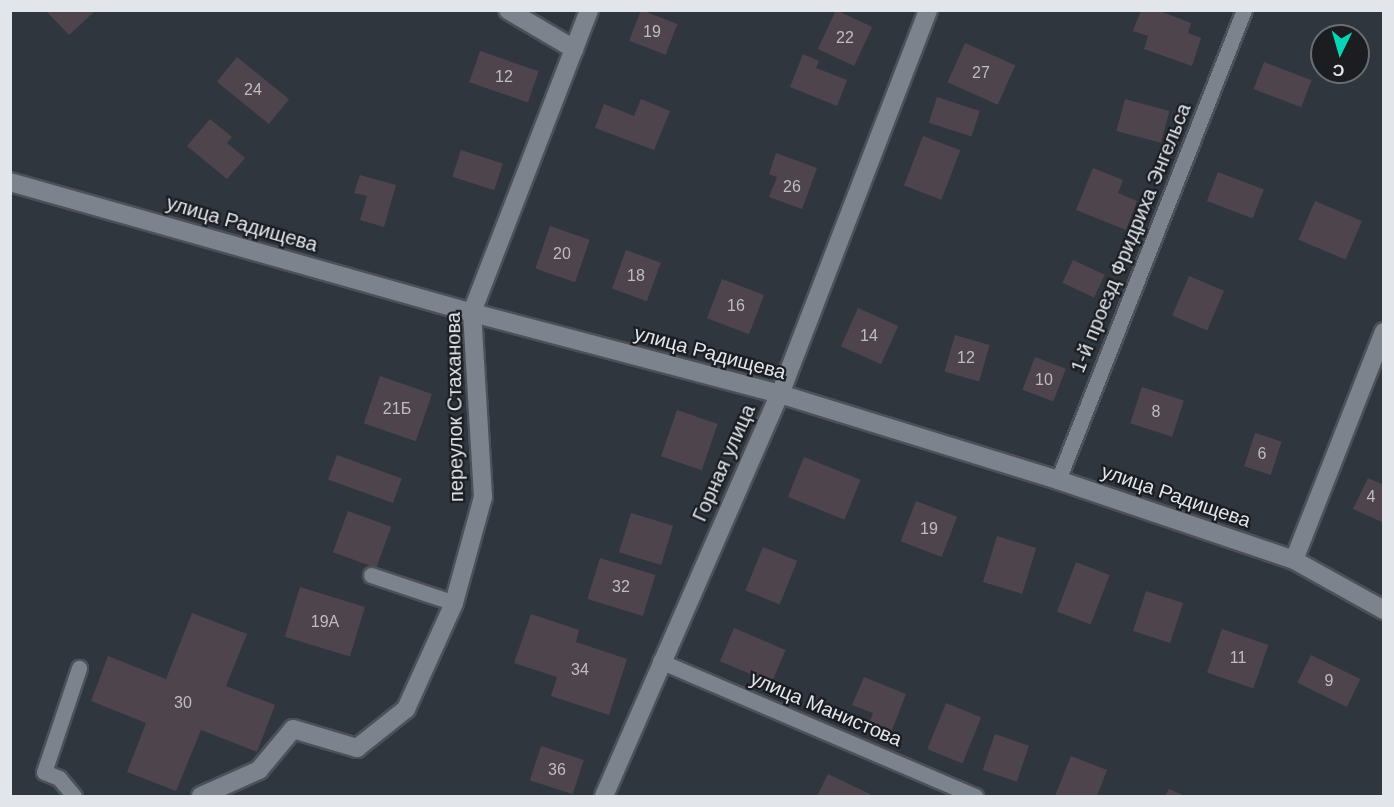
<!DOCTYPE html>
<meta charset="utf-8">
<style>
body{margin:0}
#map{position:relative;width:1394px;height:807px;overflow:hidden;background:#30363d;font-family:Arial,sans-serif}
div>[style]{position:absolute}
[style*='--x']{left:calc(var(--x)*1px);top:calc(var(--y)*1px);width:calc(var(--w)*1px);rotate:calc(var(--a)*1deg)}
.building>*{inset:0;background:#4d454b;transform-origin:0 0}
.roads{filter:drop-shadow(2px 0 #4d5157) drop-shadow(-2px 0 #4d5157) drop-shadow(0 2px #4d5157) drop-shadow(0 -2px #4d5157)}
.lane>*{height:15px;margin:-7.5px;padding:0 7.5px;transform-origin:7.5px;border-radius:7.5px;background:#7d838c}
.street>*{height:18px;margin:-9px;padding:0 9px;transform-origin:9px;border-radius:9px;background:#7d838c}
span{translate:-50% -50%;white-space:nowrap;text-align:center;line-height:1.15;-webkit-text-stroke:4.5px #1b1d21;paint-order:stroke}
.number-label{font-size:16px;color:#bdbdc2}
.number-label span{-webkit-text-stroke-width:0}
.street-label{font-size:20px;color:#e2e5ea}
.frame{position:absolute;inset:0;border:12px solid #e2e5ea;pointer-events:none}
.north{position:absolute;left:1310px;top:24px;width:60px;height:60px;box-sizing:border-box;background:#1b1d21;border:2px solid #6b6d71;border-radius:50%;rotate:185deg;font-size:16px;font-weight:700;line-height:24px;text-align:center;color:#e2e5ea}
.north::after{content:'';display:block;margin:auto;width:21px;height:27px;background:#08d5b5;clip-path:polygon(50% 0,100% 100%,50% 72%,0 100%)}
</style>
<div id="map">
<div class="building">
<i style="clip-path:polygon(45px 10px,93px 10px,94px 12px,69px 35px)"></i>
<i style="left:641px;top:10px;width:39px;height:33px;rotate:21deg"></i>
<i style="left:836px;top:10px;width:40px;height:43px;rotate:25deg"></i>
<i style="clip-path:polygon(1141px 10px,1157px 10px,1191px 23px,1188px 33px,1201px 38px,1192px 66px,1144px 49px,1148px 36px,1133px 31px)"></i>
<i style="left:965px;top:43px;width:55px;height:43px;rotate:24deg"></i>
<i style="left:480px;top:51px;width:62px;height:33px;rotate:19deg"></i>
<i style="clip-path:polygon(803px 54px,819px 61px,816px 68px,847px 80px,837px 106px,790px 87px)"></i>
<i style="left:237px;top:57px;width:67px;height:32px;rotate:39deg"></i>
<i style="left:1264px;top:62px;width:51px;height:29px;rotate:21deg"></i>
<i style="left:937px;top:97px;width:45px;height:27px;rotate:18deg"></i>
<i style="clip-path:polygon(641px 99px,670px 111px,654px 150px,595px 128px,604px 104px,634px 116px)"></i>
<i style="left:1125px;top:99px;width:46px;height:33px;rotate:15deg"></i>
<i style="clip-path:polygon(210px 119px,232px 137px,227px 143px,245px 158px,227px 179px,187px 146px)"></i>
<i style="left:923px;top:136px;width:40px;height:53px;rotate:21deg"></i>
<i style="left:461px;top:150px;width:44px;height:28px;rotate:18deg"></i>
<i style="clip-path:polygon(776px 153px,817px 168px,802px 209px,769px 197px,777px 177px,769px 174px)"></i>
<i style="clip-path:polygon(1093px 168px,1123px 180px,1118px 193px,1137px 201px,1126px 230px,1076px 210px)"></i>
<i style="left:1218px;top:172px;width:49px;height:31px;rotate:21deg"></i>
<i style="clip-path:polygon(360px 175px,396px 185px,384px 227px,360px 220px,367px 196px,354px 193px)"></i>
<i style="left:1315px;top:201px;width:51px;height:42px;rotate:23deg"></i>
<i style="left:550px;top:226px;width:42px;height:45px;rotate:19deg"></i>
<i style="left:626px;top:250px;width:37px;height:41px;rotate:20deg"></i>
<i style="left:1073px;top:260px;width:35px;height:25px;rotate:25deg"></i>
<i style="left:1189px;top:276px;width:38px;height:43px;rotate:23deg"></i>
<i style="left:722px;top:279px;width:45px;height:42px;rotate:21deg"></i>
<i style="left:858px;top:308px;width:44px;height:42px;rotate:24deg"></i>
<i style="left:955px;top:335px;width:36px;height:38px;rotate:16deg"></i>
<i style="left:1035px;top:357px;width:33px;height:35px;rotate:21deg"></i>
<i style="left:380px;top:376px;width:55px;height:50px;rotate:19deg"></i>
<i style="left:1142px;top:387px;width:44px;height:38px;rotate:18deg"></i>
<i style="left:677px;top:410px;width:43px;height:49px;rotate:19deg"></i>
<i style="left:1255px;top:433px;width:28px;height:35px;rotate:18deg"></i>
<i style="left:337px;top:455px;width:69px;height:26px;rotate:20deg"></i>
<i style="left:804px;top:457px;width:61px;height:43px;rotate:22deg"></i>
<i style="clip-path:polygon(1368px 478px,1384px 485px,1384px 523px,1353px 509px)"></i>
<i style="left:916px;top:501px;width:44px;height:43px;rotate:21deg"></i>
<i style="left:348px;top:511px;width:46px;height:44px;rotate:20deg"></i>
<i style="left:631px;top:513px;width:44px;height:41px;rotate:17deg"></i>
<i style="left:997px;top:536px;width:41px;height:48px;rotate:17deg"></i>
<i style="left:763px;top:547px;width:37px;height:47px;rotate:22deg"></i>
<i style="left:600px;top:558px;width:58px;height:43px;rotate:17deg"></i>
<i style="left:1076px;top:562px;width:36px;height:53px;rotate:21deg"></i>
<i style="left:300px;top:587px;width:68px;height:52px;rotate:17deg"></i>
<i style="left:1146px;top:591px;width:39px;height:42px;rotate:18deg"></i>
<i style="clip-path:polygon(192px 613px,247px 634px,226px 686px,275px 705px,257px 752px,201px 730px,176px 791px,127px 772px,146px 723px,91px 701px,108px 656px,166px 679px)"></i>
<i style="clip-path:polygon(531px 614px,579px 630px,576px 642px,627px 659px,609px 715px,551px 696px,557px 677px,514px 663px)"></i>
<i style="left:734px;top:628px;width:56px;height:36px;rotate:23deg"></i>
<i style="left:1222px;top:629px;width:49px;height:46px;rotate:19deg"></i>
<i style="left:1311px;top:655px;width:55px;height:31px;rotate:26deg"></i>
<i style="clip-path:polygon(864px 677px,906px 694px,890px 735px,868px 726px,873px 713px,852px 705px)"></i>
<i style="left:946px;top:703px;width:38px;height:50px;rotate:22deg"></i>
<i style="left:995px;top:734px;width:36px;height:38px;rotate:19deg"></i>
<i style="left:541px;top:746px;width:45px;height:36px;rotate:18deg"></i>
<i style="clip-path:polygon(1071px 756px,1107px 770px,1097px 796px,1055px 796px)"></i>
<i style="clip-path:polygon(828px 774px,870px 794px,869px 796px,817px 796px)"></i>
<i style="clip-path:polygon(1169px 789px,1185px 796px,1165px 796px)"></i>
</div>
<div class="roads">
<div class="lane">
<i style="--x:1058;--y:480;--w:505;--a:-68.41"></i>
<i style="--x:371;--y:575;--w:88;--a:18.6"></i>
<i style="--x:660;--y:661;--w:343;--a:23.2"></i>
<i style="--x:74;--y:796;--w:23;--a:-130"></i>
<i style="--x:59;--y:778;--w:16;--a:-158"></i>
<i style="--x:44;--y:772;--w:110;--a:-71.4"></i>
</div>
<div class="street">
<i style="--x:508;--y:10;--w:77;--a:30.6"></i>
<i style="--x:10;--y:182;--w:489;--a:15.8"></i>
<i style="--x:481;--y:315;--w:309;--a:14.8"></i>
<i style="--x:780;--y:394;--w:291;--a:17.2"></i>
<i style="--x:1058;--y:480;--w:249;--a:18.7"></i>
<i style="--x:1294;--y:560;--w:103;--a:29.1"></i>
<i style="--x:1294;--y:560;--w:245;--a:-68.5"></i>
<i style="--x:201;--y:796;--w:64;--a:-24.1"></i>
<i style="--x:259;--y:770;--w:53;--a:-50.3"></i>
<i style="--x:293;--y:729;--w:67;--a:16.5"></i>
<i style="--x:357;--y:748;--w:63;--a:-38.5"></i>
<i style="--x:406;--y:709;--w:116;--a:-65.6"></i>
<i style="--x:454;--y:603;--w:110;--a:-74.7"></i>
<i style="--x:483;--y:497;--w:185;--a:-93.4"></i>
<i style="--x:472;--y:312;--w:324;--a:-68.8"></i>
<i style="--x:604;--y:796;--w:439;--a:-66.4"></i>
<i style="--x:780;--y:394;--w:412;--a:-68.9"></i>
</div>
</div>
<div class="number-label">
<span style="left:652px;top:32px">19</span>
<span style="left:845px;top:38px">22</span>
<span style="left:981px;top:73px">27</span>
<span style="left:504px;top:77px">12</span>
<span style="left:253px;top:90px">24</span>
<span style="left:792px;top:187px">26</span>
<span style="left:562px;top:254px">20</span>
<span style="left:636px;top:276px">18</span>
<span style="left:736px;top:306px">16</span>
<span style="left:869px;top:336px">14</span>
<span style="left:966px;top:358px">12</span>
<span style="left:1044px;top:380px">10</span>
<span style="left:397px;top:409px">21Б</span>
<span style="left:1156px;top:412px">8</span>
<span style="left:1262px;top:454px">6</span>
<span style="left:1371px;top:497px">4</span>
<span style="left:929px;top:529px">19</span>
<span style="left:621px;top:587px">32</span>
<span style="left:325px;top:622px">19А</span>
<span style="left:1238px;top:658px">11</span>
<span style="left:580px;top:670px">34</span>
<span style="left:1329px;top:681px">9</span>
<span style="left:183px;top:703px">30</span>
<span style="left:557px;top:770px">36</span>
</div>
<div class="street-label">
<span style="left:242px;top:224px;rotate:16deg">улица Радищева</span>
<span style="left:1131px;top:238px;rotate:-68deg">1-й проезд Фридриха Энгельса</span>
<span style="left:710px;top:353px;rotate:15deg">улица Радищева</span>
<span style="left:455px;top:407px;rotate:-91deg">переулок Стаханова</span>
<span style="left:724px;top:463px;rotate:-66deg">Горная улица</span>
<span style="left:1176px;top:496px;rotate:19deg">улица Радищева</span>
<span style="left:826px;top:709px;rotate:23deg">улица Манистова</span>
</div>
<div class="frame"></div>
<div class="north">С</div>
</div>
